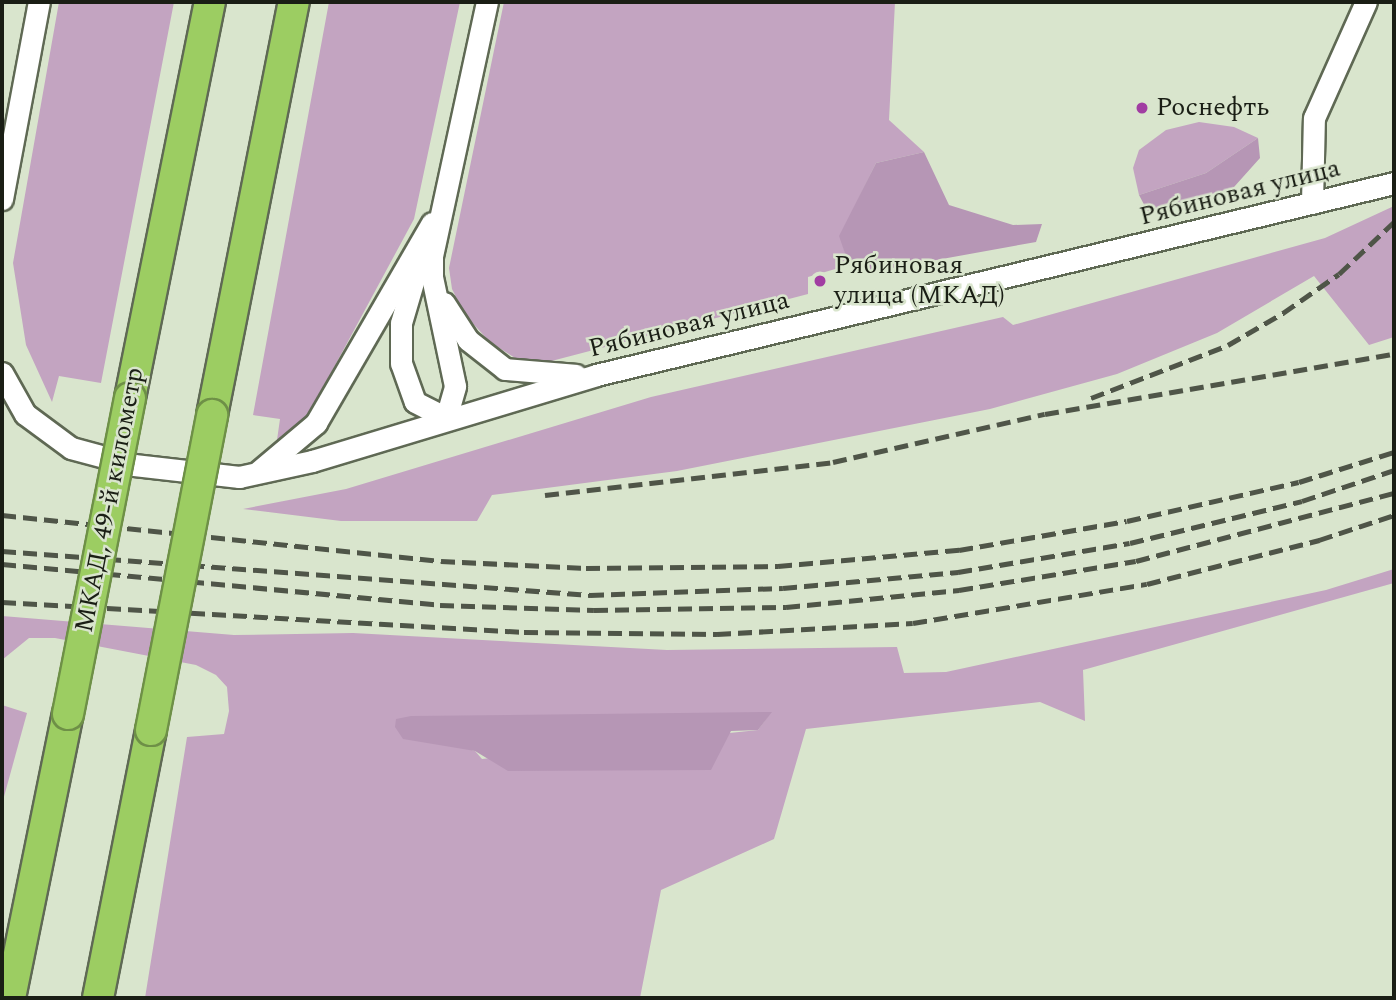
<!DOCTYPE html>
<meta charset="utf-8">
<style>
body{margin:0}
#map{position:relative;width:1396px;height:1000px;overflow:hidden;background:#d9e5cd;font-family:Spectral,serif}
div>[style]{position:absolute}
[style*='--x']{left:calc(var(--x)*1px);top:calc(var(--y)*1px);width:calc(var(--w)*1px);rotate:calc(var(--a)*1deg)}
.green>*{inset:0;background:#c3a4c1}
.forest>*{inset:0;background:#b696b5}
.roads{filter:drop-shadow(2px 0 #5f6954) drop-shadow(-2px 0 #5f6954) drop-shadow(0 2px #5f6954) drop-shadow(0 -2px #5f6954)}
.minor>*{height:21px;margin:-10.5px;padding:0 10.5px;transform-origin:10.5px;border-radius:10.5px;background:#fff}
.highway>*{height:30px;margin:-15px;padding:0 15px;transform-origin:15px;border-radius:15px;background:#9ccd62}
.rail>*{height:5px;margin-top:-2.5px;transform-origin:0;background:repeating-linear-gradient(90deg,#4f5548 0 14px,transparent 0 21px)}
.bridges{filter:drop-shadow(2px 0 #6e9047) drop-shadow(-2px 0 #6e9047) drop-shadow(0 2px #6e9047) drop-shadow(0 -2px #6e9047)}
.highway-bridge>*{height:30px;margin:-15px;padding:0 15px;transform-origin:15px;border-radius:15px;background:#9ccd62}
.dots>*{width:19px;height:19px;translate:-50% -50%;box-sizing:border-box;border:4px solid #d9e5cd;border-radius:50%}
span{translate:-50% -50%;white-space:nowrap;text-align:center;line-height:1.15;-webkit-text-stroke:5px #d9e5cd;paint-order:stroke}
.poi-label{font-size:26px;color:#1a1e15}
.left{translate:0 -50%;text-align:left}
.street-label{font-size:26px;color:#1a1e15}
.frame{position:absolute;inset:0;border:4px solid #1a1e15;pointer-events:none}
</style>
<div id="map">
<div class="green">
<i style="clip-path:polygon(59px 2px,174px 2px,101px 383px,59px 376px,52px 402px,26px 345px,13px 263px)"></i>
<i style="clip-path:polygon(329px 2px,460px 2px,414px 219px,305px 421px,277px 440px,280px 419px,253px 415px)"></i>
<i style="clip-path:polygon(504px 2px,895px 2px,889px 120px,924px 152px,876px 163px,840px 236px,849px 265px,808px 277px,808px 294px,540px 364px,520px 361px,490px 342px,465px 315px,452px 289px,449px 268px)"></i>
<i style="clip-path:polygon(1199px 122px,1234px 127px,1258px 138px,1206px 173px,1139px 195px,1133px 168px,1139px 150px,1166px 130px)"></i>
<i style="clip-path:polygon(1394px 206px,1394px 337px,1369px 345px,1314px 276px,1217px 333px,1117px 374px,990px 409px,677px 471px,492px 495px,477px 521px,341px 521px,243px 509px,346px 489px,651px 397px,1003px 317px,1013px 325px,1325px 238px)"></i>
<i style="clip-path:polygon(evenodd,1394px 569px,1394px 583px,1083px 670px,1085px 721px,1040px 702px,806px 729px,774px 839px,661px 890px,640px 998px,145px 998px,187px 737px,224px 734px,229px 711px,227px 687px,216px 675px,196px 665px,55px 638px,29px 638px,2px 660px,2px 616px,234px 635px,353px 633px,667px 650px,897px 647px,904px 673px,946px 672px,1326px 590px,1394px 569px,771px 712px,758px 730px,482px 759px,475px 751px,444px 742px,771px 712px)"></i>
<i style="clip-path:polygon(2px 705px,27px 713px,2px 804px)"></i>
</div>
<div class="forest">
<i style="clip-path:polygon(1258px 138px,1260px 158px,1234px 187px,1149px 214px,1139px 195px,1206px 173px)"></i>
<i style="clip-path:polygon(924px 152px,949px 205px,1013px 225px,1042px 224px,1036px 242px,870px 272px,849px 265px,839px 236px,876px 163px)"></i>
<i style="clip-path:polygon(772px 712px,758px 730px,731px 731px,711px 770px,508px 771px,475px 751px,403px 739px,395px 727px,396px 719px,411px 716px)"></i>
</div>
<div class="roads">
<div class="minor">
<i style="--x:2;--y:199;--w:200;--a:-79.4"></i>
<i style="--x:1312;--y:203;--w:85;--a:-88.7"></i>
<i style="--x:1314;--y:118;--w:127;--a:-65.9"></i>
<i style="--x:421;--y:255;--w:71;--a:106.4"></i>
<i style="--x:401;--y:323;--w:40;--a:90"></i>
<i style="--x:401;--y:363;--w:41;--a:70.3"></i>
<i style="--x:415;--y:402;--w:35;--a:27"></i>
<i style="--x:444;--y:303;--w:44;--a:57"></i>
<i style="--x:468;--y:340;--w:47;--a:38.1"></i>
<i style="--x:505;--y:369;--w:71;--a:4.8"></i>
<i style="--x:2;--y:373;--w:47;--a:60.7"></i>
<i style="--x:25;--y:414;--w:57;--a:36.5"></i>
<i style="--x:71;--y:448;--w:65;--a:15.1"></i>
<i style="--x:134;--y:465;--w:106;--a:6.5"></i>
<i style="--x:239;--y:477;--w:75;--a:-12.4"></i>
<i style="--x:312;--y:461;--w:297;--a:-16.8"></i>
<i style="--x:596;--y:375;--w:821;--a:-13.53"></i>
<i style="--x:446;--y:418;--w:33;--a:-74"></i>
<i style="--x:455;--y:386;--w:111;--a:-101.9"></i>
<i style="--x:432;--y:277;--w:21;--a:-90"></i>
<i style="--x:432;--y:256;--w:260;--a:-77.8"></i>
<i style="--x:259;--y:471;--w:75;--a:-40.1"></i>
<i style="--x:316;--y:423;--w:231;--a:-59.9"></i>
</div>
<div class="highway">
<i style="--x:130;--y:398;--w:404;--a:-78.6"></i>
<i style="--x:212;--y:415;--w:421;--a:-78.8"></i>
<i style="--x:10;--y:998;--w:290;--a:-78.5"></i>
<i style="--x:98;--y:998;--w:273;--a:-78.8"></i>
</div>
</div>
<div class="rail">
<i style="--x:1091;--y:398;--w:147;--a:-21.1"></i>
<i style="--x:1228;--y:345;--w:64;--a:-30.2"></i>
<i style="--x:1283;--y:313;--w:68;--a:-34.9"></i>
<i style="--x:1339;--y:274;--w:76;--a:-43.4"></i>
<i style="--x:545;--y:495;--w:290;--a:-6.5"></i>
<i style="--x:833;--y:462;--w:217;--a:-12.8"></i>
<i style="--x:1045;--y:414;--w:354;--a:-9.8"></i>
<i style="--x:2;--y:515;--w:441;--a:6"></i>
<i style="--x:441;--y:561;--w:145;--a:2.8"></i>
<i style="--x:586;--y:568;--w:192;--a:-0.6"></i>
<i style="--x:778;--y:566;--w:182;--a:-5.1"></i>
<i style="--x:959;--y:550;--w:170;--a:-9.8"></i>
<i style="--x:1127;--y:521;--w:176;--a:-12.8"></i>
<i style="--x:1299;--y:482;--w:100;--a:-17.5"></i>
<i style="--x:2;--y:551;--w:590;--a:4.28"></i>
<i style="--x:590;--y:595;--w:193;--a:-2.1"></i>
<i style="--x:783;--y:588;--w:176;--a:-5.2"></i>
<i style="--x:958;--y:572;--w:174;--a:-9.6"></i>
<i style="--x:1130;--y:543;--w:177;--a:-13.7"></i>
<i style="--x:1302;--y:501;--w:97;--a:-18.6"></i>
<i style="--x:2;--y:564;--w:440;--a:5.3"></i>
<i style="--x:440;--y:605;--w:154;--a:1.9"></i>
<i style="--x:594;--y:610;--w:192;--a:-0.9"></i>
<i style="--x:786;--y:607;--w:174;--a:-5.6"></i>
<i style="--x:959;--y:590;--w:179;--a:-9.3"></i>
<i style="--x:1136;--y:561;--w:267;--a:-14.8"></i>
<i style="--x:2;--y:602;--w:523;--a:3.29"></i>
<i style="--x:524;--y:632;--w:193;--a:0.6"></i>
<i style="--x:717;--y:634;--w:196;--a:-3.2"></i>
<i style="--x:913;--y:623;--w:237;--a:-9.5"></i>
<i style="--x:1147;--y:584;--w:178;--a:-14.3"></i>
<i style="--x:1319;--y:540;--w:79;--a:-18.4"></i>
</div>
<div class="bridges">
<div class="highway-bridge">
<i style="--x:68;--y:714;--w:322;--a:-78.9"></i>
<i style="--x:151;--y:730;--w:321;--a:-79"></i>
</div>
</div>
<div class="dots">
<i style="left:1142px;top:108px;background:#a13da2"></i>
<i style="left:820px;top:281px;background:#a13da2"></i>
</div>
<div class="poi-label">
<span class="left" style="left:1156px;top:108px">Роснефть</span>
<span class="left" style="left:834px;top:281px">Рябиновая<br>улица (МКАД)</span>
</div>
<div class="street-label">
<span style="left:1240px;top:193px;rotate:-14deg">Рябиновая улица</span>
<span style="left:689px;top:325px;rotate:-14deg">Рябиновая улица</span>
<span style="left:110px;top:500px;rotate:-79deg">МКАД, 49-й километр</span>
</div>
<div class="frame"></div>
</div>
